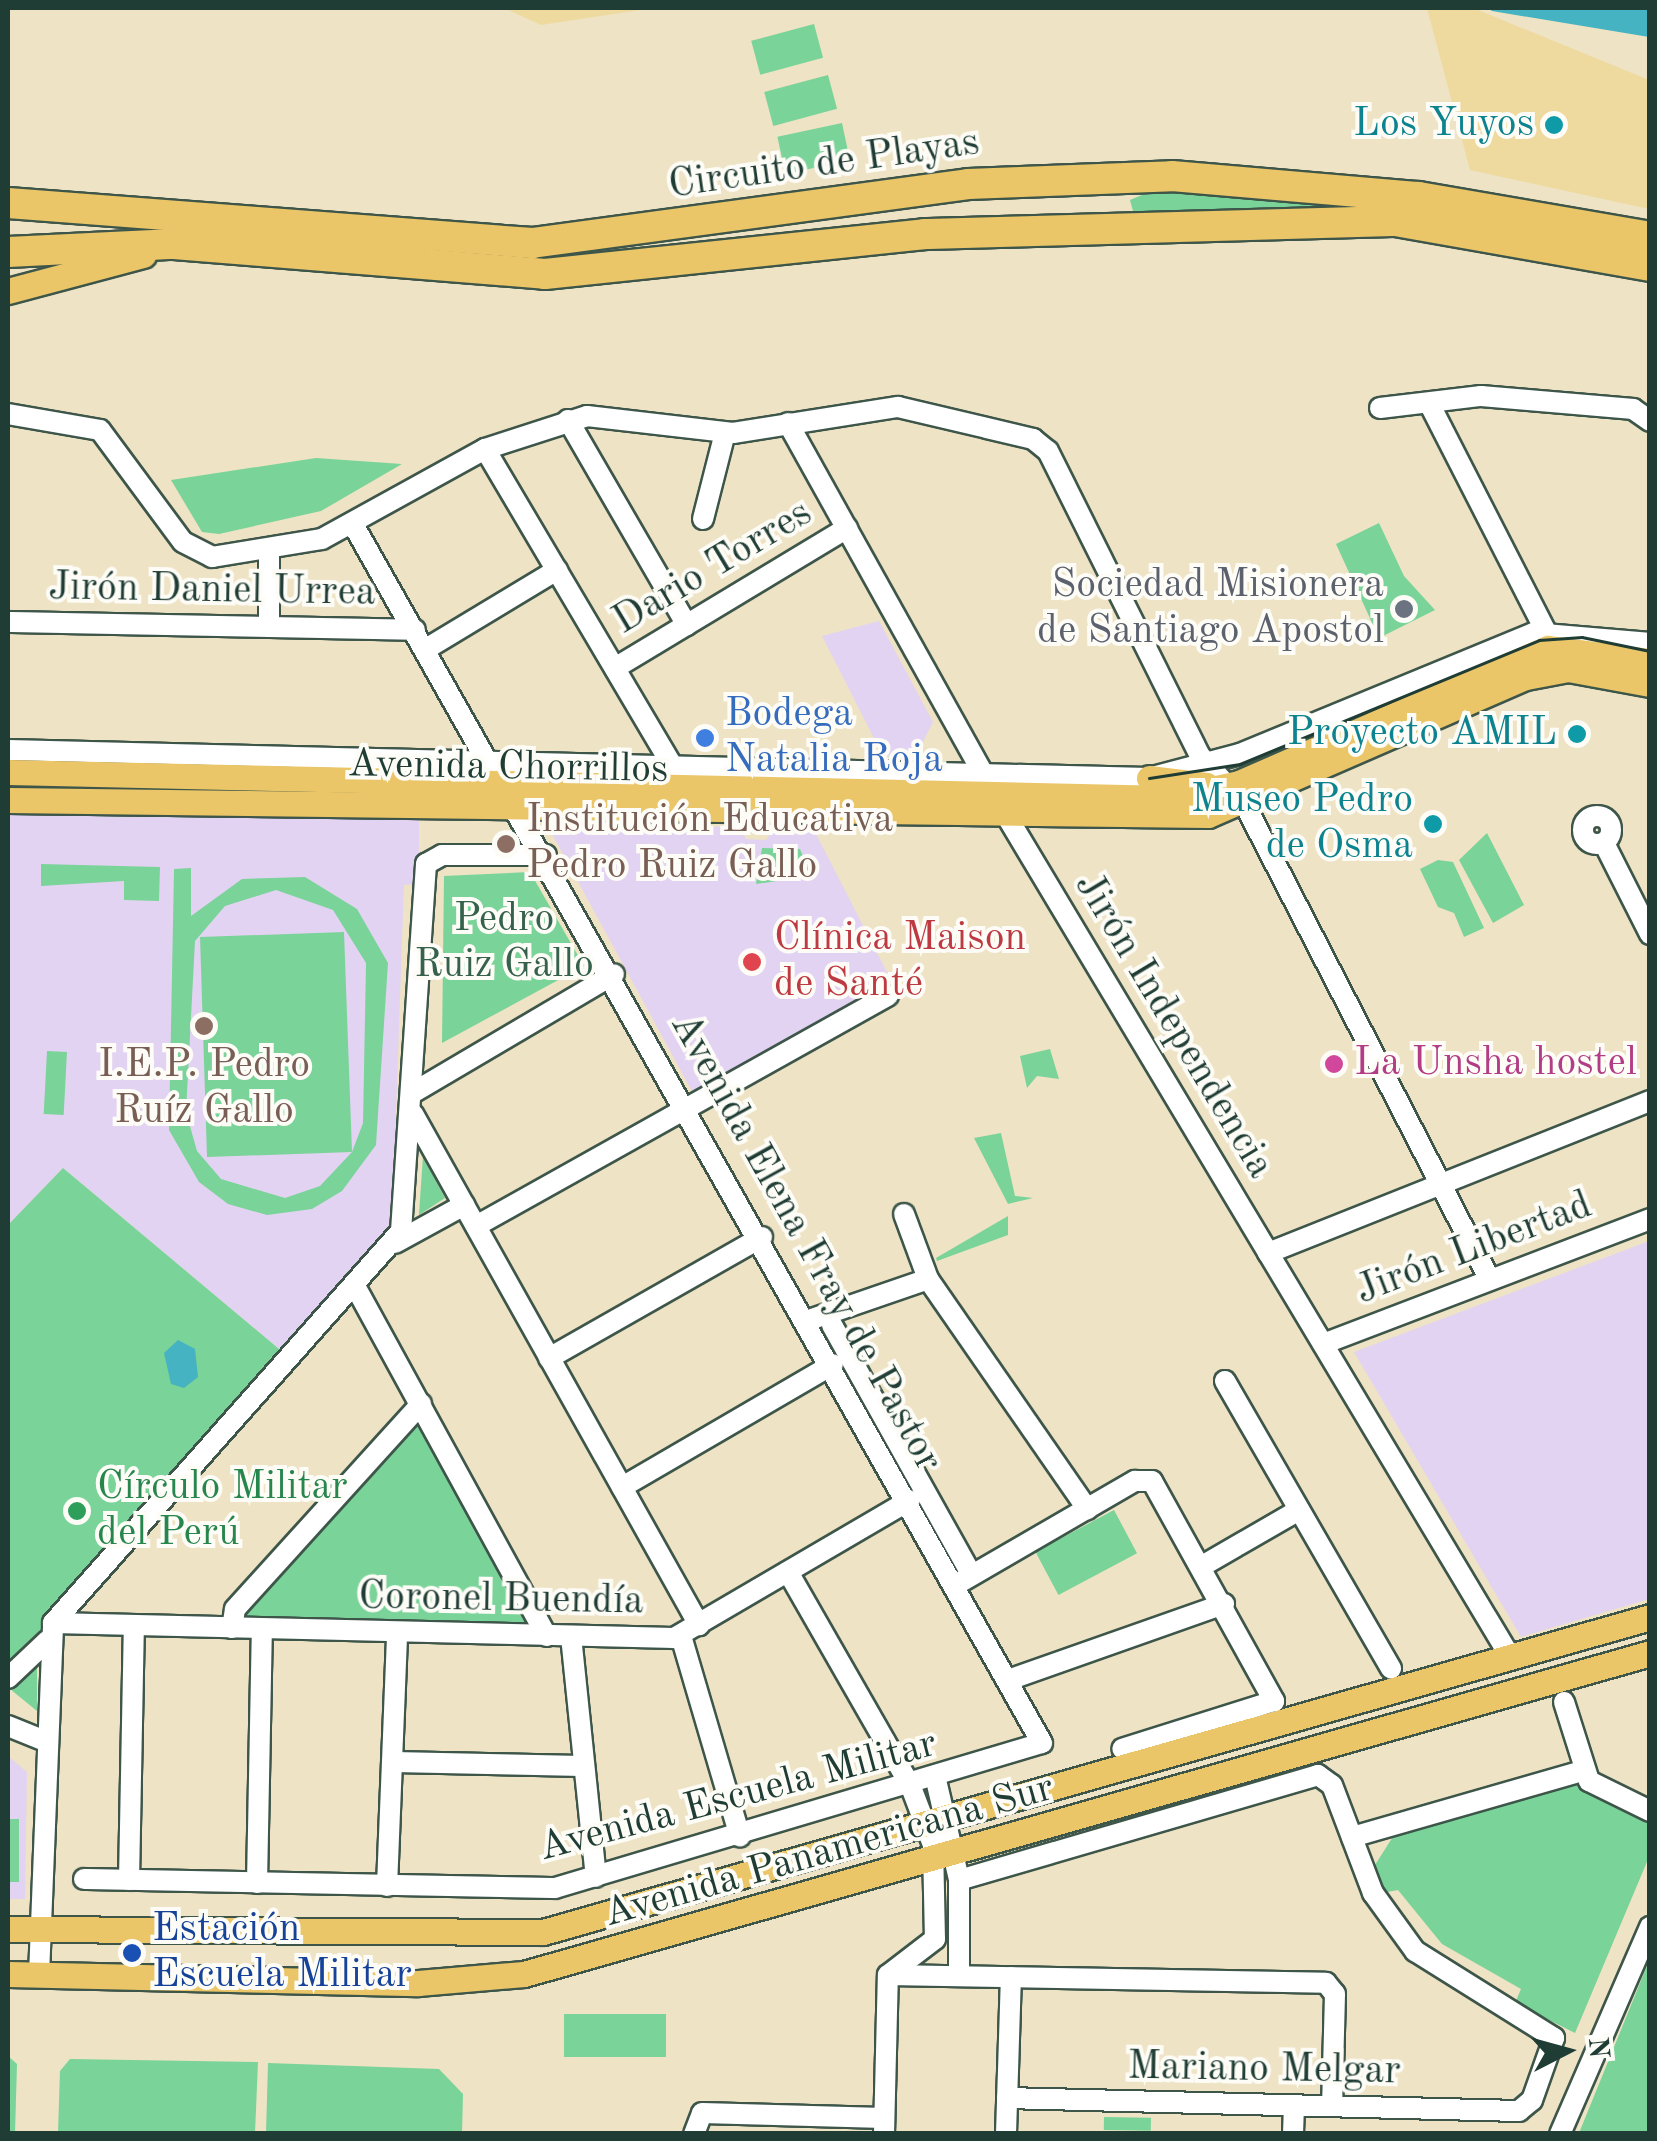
<!DOCTYPE html>
<meta charset="utf-8">
<style>
body{margin:0}
#map{position:relative;width:1657px;height:2141px;overflow:hidden;background:#eee3c4;font-family:"Old Standard TT",serif}
div>[style]{position:absolute}
[style*='--x']{left:calc(var(--x)*1px);top:calc(var(--y)*1px);width:calc(var(--w)*1px);rotate:calc(var(--a)*1deg)}
.built>*{inset:0;background:#e3d3f2}
.green>*{inset:0;background:#7ad399;transform-origin:0 0}
.sand>*{inset:0;background:#eeda9e}
.water>*{inset:0;background:#45b3c1}
.roads{filter:drop-shadow(2px 0 #3e564a) drop-shadow(-2px 0 #3e564a) drop-shadow(0 2px #3e564a) drop-shadow(0 -2px #3e564a)}
.minor>*{height:20px;margin:-10px;padding:0 10px;transform-origin:10px;border-radius:10px;background:#fff}
.minor>.ring{margin:-10px;padding:0;box-sizing:content-box;background:none;border:20px solid #fff;border-radius:50%}
.major>*{height:25px;margin:-12.5px;padding:0 12.5px;transform-origin:12.5px;border-radius:12.5px;background:#ebc669}
.highway>*{height:30px;margin:-15px;padding:0 15px;transform-origin:15px;border-radius:15px;background:#ebc669}
.tram>*{height:2.5px;margin:-1.25px;padding:0 1.25px;transform-origin:1.25px;border-radius:1.25px;background:#1f3d34}
.dots>*{width:28px;height:28px;translate:-50% -50%;box-sizing:border-box;border:5px solid #fdfcf7;border-radius:50%}
span{translate:-50% -50%;white-space:nowrap;text-align:center;line-height:1.15;-webkit-text-stroke:8px #fdfcf7;paint-order:stroke}
.culture-label{font-size:40px;color:#0d838f}
.right{translate:-100% -50%;text-align:right}
.street-label{font-size:40px;color:#1f3d34}
.worship-label{font-size:40px;color:#5b616d}
.shop-label{font-size:40px;color:#366cbe}
.left{translate:0 -50%;text-align:left}
.education-label{font-size:40px;color:#785e54}
.park-label{font-size:40px;color:#36624d}
.health-label{font-size:40px;color:#be3a42}
.hotel-label{font-size:40px;color:#b23c85}
.leisure-label{font-size:40px;color:#27864d}
.transit-label{font-size:40px;color:#164399}
.frame{position:absolute;inset:0;border:10px solid #1f3d34;pointer-events:none}
.north{position:absolute;left:1517px;top:2001px;width:100px;height:100px;-webkit-text-stroke:8px #fdfcf7;paint-order:stroke;rotate:84deg;font-size:28px;font-weight:700;line-height:40px;text-align:center;color:#1f3d34}
.north::after{content:'';display:block;margin:auto;width:35px;height:45px;background:#1f3d34;clip-path:polygon(50% 0,100% 100%,50% 72%,0 100%)}
</style>
<div id="map">
<div class="built">
<i style="clip-path:polygon(879px 621px,933px 722px,915px 758px,883px 756px,822px 636px)"></i>
<i style="clip-path:polygon(8px 806px,419px 820px,419px 884px,404px 885px,392px 1226px,285px 1354px,63px 1168px,8px 1225px)"></i>
<i style="clip-path:polygon(546px 823px,740px 827px,746px 839px,766px 840px,775px 827px,813px 828px,892px 982px,693px 1093px)"></i>
<i style="clip-path:polygon(1649px 1241px,1649px 1599px,1521px 1637px,1354px 1352px)"></i>
<i style="clip-path:polygon(8px 1756px,27px 1772px,25px 1899px,8px 1899px)"></i>
</div>
<div class="green">
<i style="left:814px;top:24px;width:35px;height:65px;rotate:75deg"></i>
<i style="left:828px;top:75px;width:35px;height:66px;rotate:75deg"></i>
<i style="left:842px;top:123px;width:38px;height:66px;rotate:78deg"></i>
<i style="clip-path:polygon(1161px 187px,1424px 212px,1133px 211px,1130px 200px)"></i>
<i style="clip-path:polygon(316px 458px,402px 464px,321px 511px,219px 534px,202px 532px,171px 480px)"></i>
<i style="clip-path:polygon(1379px 523px,1404px 576px,1435px 610px,1379px 638px,1336px 544px)"></i>
<i style="clip-path:polygon(1487px 833px,1524px 905px,1493px 923px,1459px 860px)"></i>
<i style="clip-path:polygon(762px 848px,800px 849px,811px 876px,756px 884px)"></i>
<i style="clip-path:polygon(1438px 860px,1453px 862px,1484px 928px,1464px 937px,1454px 913px,1438px 907px,1420px 869px)"></i>
<i style="clip-path:polygon(41px 864px,160px 867px,159px 901px,124px 900px,124px 881px,41px 886px)"></i>
<i style="clip-path:polygon(evenodd,191px 868px,191px 916px,242px 879px,305px 877px,357px 909px,388px 963px,376px 1145px,342px 1191px,312px 1209px,267px 1215px,228px 1204px,199px 1182px,169px 1130px,174px 869px,191px 868px,276px 890px,333px 910px,366px 963px,363px 1123px,352px 1152px,344px 932px,200px 937px,207px 1157px,352px 1152px,320px 1186px,285px 1198px,221px 1179px,197px 1151px,186px 1112px,195px 941px,225px 906px,276px 890px)"></i>
<i style="clip-path:polygon(530px 872px,584px 966px,442px 1043px,444px 876px)"></i>
<i style="clip-path:polygon(1050px 1049px,1059px 1079px,1037px 1076px,1027px 1088px,1020px 1056px)"></i>
<i style="left:47px;top:1051px;width:20px;height:63px;rotate:3deg"></i>
<i style="clip-path:polygon(1001px 1133px,1015px 1196px,1033px 1198px,1008px 1204px,974px 1138px)"></i>
<i style="clip-path:polygon(423px 1156px,445px 1198px,419px 1215px,419px 1214px)"></i>
<i style="clip-path:polygon(63px 1168px,285px 1354px,8px 1668px,8px 1225px)"></i>
<i style="clip-path:polygon(1008px 1216px,1008px 1235px,937px 1261px,936px 1258px)"></i>
<i style="clip-path:polygon(419px 1421px,533px 1619px,528px 1626px,247px 1618px,244px 1610px)"></i>
<i style="left:1114px;top:1510px;width:49px;height:89px;rotate:62deg"></i>
<i style="clip-path:polygon(37px 1658px,37px 1711px,10px 1689px)"></i>
<i style="clip-path:polygon(1580px 1781px,1649px 1822px,1649px 1857px,1575px 2033px,1515px 2003px,1521px 1989px,1442px 1944px,1398px 1890px,1382px 1893px,1375px 1865px,1394px 1835px)"></i>
<i style="left:8px;top:1819px;width:11px;height:63px"></i>
<i style="clip-path:polygon(1649px 1961px,1649px 2133px,1579px 2133px)"></i>
<i style="left:666px;top:2014px;width:43px;height:102px;rotate:90deg"></i>
<i style="clip-path:polygon(8px 2056px,17px 2064px,15px 2133px,8px 2133px)"></i>
<i style="clip-path:polygon(70px 2059px,258px 2062px,255px 2133px,58px 2133px,60px 2071px)"></i>
<i style="clip-path:polygon(268px 2063px,439px 2069px,463px 2094px,462px 2133px,266px 2133px)"></i>
<i style="left:1104px;top:2117px;width:47px;height:13px;rotate:1deg"></i>
</div>
<div class="sand">
<i style="clip-path:polygon(504px 8px,653px 8px,541px 25px)"></i>
<i style="clip-path:polygon(1427px 8px,1473px 8px,1649px 80px,1649px 209px,1470px 170px)"></i>
</div>
<div class="water">
<i style="clip-path:polygon(1488px 8px,1649px 8px,1649px 37px,1492px 11px)"></i>
<i style="clip-path:polygon(178px 1340px,195px 1349px,198px 1377px,184px 1388px,171px 1384px,164px 1353px)"></i>
</div>
<div class="roads">
<div class="minor">
<i style="--x:1430;--y:405;--w:267;--a:62.9"></i>
<i style="--x:1380;--y:408;--w:102;--a:-6.8"></i>
<i style="--x:1481;--y:396;--w:153;--a:4.9"></i>
<i style="--x:1633;--y:409;--w:21;--a:35"></i>
<i style="--x:8;--y:414;--w:93;--a:9.9"></i>
<i style="--x:100;--y:430;--w:139;--a:53.5"></i>
<i style="--x:183;--y:542;--w:33;--a:27"></i>
<i style="--x:212;--y:557;--w:111;--a:-9.3"></i>
<i style="--x:322;--y:539;--w:186;--a:-28.9"></i>
<i style="--x:485;--y:449;--w:107;--a:-17.9"></i>
<i style="--x:587;--y:416;--w:147;--a:6.6"></i>
<i style="--x:733;--y:433;--w:167;--a:-9"></i>
<i style="--x:898;--y:407;--w:139;--a:13.3"></i>
<i style="--x:1033;--y:439;--w:19;--a:39"></i>
<i style="--x:1048;--y:451;--w:341;--a:63.5"></i>
<i style="--x:1200;--y:756;--w:67;--a:47.4"></i>
<i style="--x:1245;--y:805;--w:534;--a:62.72"></i>
<i style="--x:568;--y:420;--w:237;--a:59.9"></i>
<i style="--x:788;--y:423;--w:407;--a:60.9"></i>
<i style="--x:485;--y:449;--w:373;--a:59.4"></i>
<i style="--x:703;--y:519;--w:89;--a:-75.7"></i>
<i style="--x:8;--y:622;--w:407;--a:1.1"></i>
<i style="--x:269;--y:627;--w:77;--a:-90"></i>
<i style="--x:426;--y:649;--w:153;--a:-31.1"></i>
<i style="--x:615;--y:668;--w:271;--a:-31.1"></i>
<i style="--x:8;--y:750;--w:1141;--a:1.41"></i>
<i style="--x:1149;--y:778;--w:94;--a:-14.8"></i>
<i style="--x:1240;--y:754;--w:318;--a:-22.4"></i>
<i style="--x:1534;--y:633;--w:116;--a:4.9"></i>
<i style="--x:1000;--y:805;--w:994;--a:59.08"></i>
<i class="ring" style="left:1583px;top:816px;width:8px;height:8px"></i>
<i style="--x:1604;--y:843;--w:102;--a:63.2"></i>
<i style="--x:414;--y:1092;--w:232;--a:-30.5"></i>
<i style="--x:413;--y:1114;--w:586;--a:60.76"></i>
<i style="--x:904;--y:1214;--w:69;--a:69.7"></i>
<i style="--x:928;--y:1279;--w:280;--a:55.3"></i>
<i style="--x:476;--y:1226;--w:472;--a:-29.2"></i>
<i style="--x:395;--y:1243;--w:79;--a:-28.8"></i>
<i style="--x:1268;--y:1253;--w:411;--a:-21.7"></i>
<i style="--x:355;--y:1286;--w:399;--a:61.3"></i>
<i style="--x:812;--y:1319;--w:123;--a:-19"></i>
<i style="--x:832;--y:1325;--w:277;--a:60.8"></i>
<i style="--x:1323;--y:1344;--w:350;--a:-20.9"></i>
<i style="--x:549;--y:1358;--w:245;--a:-29.6"></i>
<i style="--x:1225;--y:1381;--w:332;--a:60"></i>
<i style="--x:622;--y:1487;--w:244;--a:-30.2"></i>
<i style="--x:1202;--y:1566;--w:112;--a:-30"></i>
<i style="--x:788;--y:1572;--w:248;--a:60.2"></i>
<i style="--x:911;--y:1787;--w:62;--a:69.2"></i>
<i style="--x:933;--y:1845;--w:94;--a:88.8"></i>
<i style="--x:935;--y:1939;--w:59;--a:142.5"></i>
<i style="--x:957;--y:1584;--w:206;--a:-30.1"></i>
<i style="--x:1135;--y:1481;--w:17;--a:0"></i>
<i style="--x:1152;--y:1481;--w:252;--a:61"></i>
<i style="--x:1274;--y:1701;--w:159;--a:162.5"></i>
<i style="--x:53;--y:1623;--w:621;--a:1.38"></i>
<i style="--x:674;--y:1638;--w:273;--a:-30.3"></i>
<i style="--x:232;--y:1628;--w:19;--a:-81"></i>
<i style="--x:235;--y:1609;--w:277;--a:-47.8"></i>
<i style="--x:571;--y:1636;--w:242;--a:84.1"></i>
<i style="--x:681;--y:1636;--w:209;--a:73.6"></i>
<i style="--x:8;--y:1678;--w:55;--a:-43.5"></i>
<i style="--x:1011;--y:1679;--w:226;--a:-19.4"></i>
<i style="--x:1564;--y:1702;--w:83;--a:72.4"></i>
<i style="--x:1589;--y:1781;--w:68;--a:26.2"></i>
<i style="--x:8;--y:1726;--w:40;--a:22"></i>
<i style="--x:392;--y:1762;--w:192;--a:1.2"></i>
<i style="--x:936;--y:1780;--w:103;--a:77"></i>
<i style="--x:959;--y:1880;--w:96;--a:90"></i>
<i style="--x:1352;--y:1837;--w:239;--a:-16"></i>
<i style="--x:84;--y:1879;--w:471;--a:1.1"></i>
<i style="--x:555;--y:1888;--w:508;--a:-16.58"></i>
<i style="--x:1042;--y:1743;--w:1400;--a:-119.48"></i>
<i style="--x:129;--y:1880;--w:254;--a:-88.9"></i>
<i style="--x:959;--y:1880;--w:374;--a:-16.3"></i>
<i style="--x:1318;--y:1775;--w:17;--a:36"></i>
<i style="--x:1332;--y:1785;--w:116;--a:69.2"></i>
<i style="--x:1373;--y:1893;--w:72;--a:54.1"></i>
<i style="--x:1415;--y:1951;--w:164;--a:32"></i>
<i style="--x:1554;--y:2038;--w:66;--a:109.5"></i>
<i style="--x:1532;--y:2100;--w:17;--a:140"></i>
<i style="--x:1519;--y:2111;--w:512;--a:-178.55"></i>
<i style="--x:257;--y:1883;--w:254;--a:-88.9"></i>
<i style="--x:387;--y:1886;--w:253;--a:-87.7"></i>
<i style="--x:39;--y:1975;--w:352;--a:-87.7"></i>
<i style="--x:53;--y:1623;--w:524;--a:-48.4"></i>
<i style="--x:401;--y:1231;--w:368;--a:-86.1"></i>
<i style="--x:426;--y:864;--w:18;--a:-29"></i>
<i style="--x:442;--y:855;--w:104;--a:0"></i>
<i style="--x:888;--y:1975;--w:438;--a:1"></i>
<i style="--x:1326;--y:1983;--w:14;--a:51"></i>
<i style="--x:1335;--y:1994;--w:112;--a:91.5"></i>
<i style="--x:694;--y:2134;--w:22;--a:-69"></i>
<i style="--x:702;--y:2113;--w:182;--a:1.6"></i>
<i style="--x:884;--y:2134;--w:159;--a:-88.6"></i>
<i style="--x:1006;--y:2134;--w:157;--a:-88.2"></i>
<i style="--x:1293;--y:2134;--w:29;--a:-88"></i>
<i style="--x:1560;--y:2134;--w:226;--a:-66.5"></i>
</div>
<div class="major">
<i style="--x:8;--y:291;--w:140;--a:-14.9"></i>
<i style="--x:8;--y:772;--w:1160;--a:1.28"></i>
<i style="--x:1168;--y:798;--w:73;--a:-11.9"></i>
<i style="--x:1239;--y:783;--w:337;--a:-23.6"></i>
<i style="--x:1548;--y:648;--w:103;--a:7.3"></i>
<i style="--x:1149;--y:778;--w:58;--a:6.9"></i>
<i style="--x:8;--y:800;--w:1200;--a:0.72"></i>
<i style="--x:1208;--y:815;--w:347;--a:-23.5"></i>
<i style="--x:1526;--y:677;--w:43;--a:-10.8"></i>
<i style="--x:1568;--y:669;--w:83;--a:10.4"></i>
<i style="--x:8;--y:1929;--w:535;--a:0.32"></i>
<i style="--x:543;--y:1932;--w:1151;--a:-15.88"></i>
<i style="--x:8;--y:1974;--w:410;--a:1.3"></i>
<i style="--x:418;--y:1983;--w:106;--a:-4.9"></i>
<i style="--x:524;--y:1974;--w:1171;--a:-15.91"></i>
</div>
<div class="highway">
<i style="--x:8;--y:203;--w:526;--a:4.37"></i>
<i style="--x:532;--y:243;--w:440;--a:-7.7"></i>
<i style="--x:968;--y:184;--w:204;--a:-2.2"></i>
<i style="--x:1172;--y:176;--w:248;--a:4.9"></i>
<i style="--x:1419;--y:197;--w:234;--a:9.8"></i>
<i style="--x:8;--y:252;--w:166;--a:-2.8"></i>
<i style="--x:174;--y:244;--w:372;--a:4.6"></i>
<i style="--x:545;--y:274;--w:382;--a:-6"></i>
<i style="--x:925;--y:234;--w:471;--a:-1.6"></i>
<i style="--x:1396;--y:221;--w:258;--a:10"></i>
</div>
</div>
<div class="tram">
<i style="--x:1149;--y:778;--w:92;--a:-8.7"></i>
<i style="--x:1240;--y:764;--w:324;--a:-22.5"></i>
<i style="--x:1539;--y:640;--w:43;--a:-4"></i>
<i style="--x:1582;--y:637;--w:69;--a:11.6"></i>
</div>
<div class="dots">
<i style="left:1554px;top:125px;background:#0f9aa8"></i>
<i style="left:1404px;top:609px;background:#6b7280"></i>
<i style="left:1577px;top:734px;background:#0f9aa8"></i>
<i style="left:705px;top:738px;background:#3f7fe0"></i>
<i style="left:1433px;top:824px;background:#0f9aa8"></i>
<i style="left:506px;top:844px;background:#8d6e63"></i>
<i style="left:752px;top:962px;background:#e0444e"></i>
<i style="left:204px;top:1026px;background:#8d6e63"></i>
<i style="left:1334px;top:1064px;background:#d1479c"></i>
<i style="left:77px;top:1511px;background:#2e9e5b"></i>
<i style="left:132px;top:1953px;background:#1a4fb4"></i>
</div>
<div class="culture-label">
<span class="right" style="left:1534px;top:125px">Los Yuyos</span>
<span class="right" style="left:1557px;top:734px">Proyecto AMIL</span>
<span class="right" style="left:1413px;top:824px">Museo Pedro<br>de Osma</span>
</div>
<div class="street-label">
<span style="left:824px;top:165px;rotate:-8deg">Circuito de Playas</span>
<span style="left:713px;top:568px;rotate:-31deg">Dario Torres</span>
<span style="left:212px;top:591px;rotate:1deg">Jirón Daniel Urrea</span>
<span style="left:508px;top:768px;rotate:1deg">Avenida Chorrillos</span>
<span style="left:1173px;top:1026px;rotate:59deg">Jirón Independencia</span>
<span style="left:805px;top:1243px;rotate:61deg">Avenida Elena Fray de Pastor</span>
<span style="left:1474px;top:1249px;rotate:-21deg">Jirón Libertad</span>
<span style="left:501px;top:1600px;rotate:1deg">Coronel Buendía</span>
<span style="left:738px;top:1797px;rotate:-15deg">Avenida Escuela Militar</span>
<span style="left:829px;top:1852px;rotate:-16deg">Avenida Panamericana Sur</span>
<span style="left:1264px;top:2070px;rotate:1deg">Mariano Melgar</span>
</div>
<div class="worship-label">
<span class="right" style="left:1384px;top:609px">Sociedad Misionera<br>de Santiago Apostol</span>
</div>
<div class="shop-label">
<span class="left" style="left:725px;top:738px">Bodega<br>Natalia Roja</span>
</div>
<div class="education-label">
<span class="left" style="left:526px;top:844px">Institución Educativa<br>Pedro Ruiz Gallo</span>
<span style="left:204px;top:1089px">I.E.P. Pedro<br>Ruíz Gallo</span>
</div>
<div class="park-label">
<span style="left:504px;top:943px">Pedro<br>Ruiz Gallo</span>
</div>
<div class="health-label">
<span class="left" style="left:774px;top:962px">Clínica Maison<br>de Santé</span>
</div>
<div class="hotel-label">
<span class="left" style="left:1354px;top:1064px">La Unsha hostel</span>
</div>
<div class="leisure-label">
<span class="left" style="left:97px;top:1511px">Círculo Militar<br>del Perú</span>
</div>
<div class="transit-label">
<span class="left" style="left:152px;top:1953px">Estación<br>Escuela Militar</span>
</div>
<div class="frame"></div>
<div class="north">N</div>
</div>
